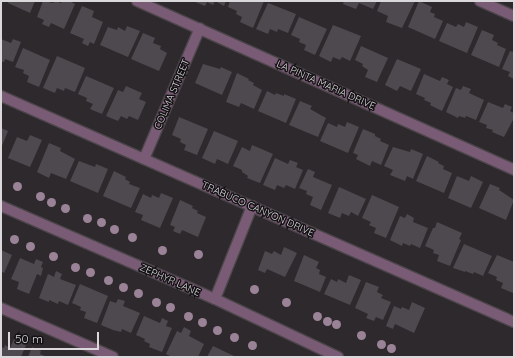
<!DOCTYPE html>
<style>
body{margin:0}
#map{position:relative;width:515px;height:358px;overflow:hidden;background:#2e292d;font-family:Quicksand,sans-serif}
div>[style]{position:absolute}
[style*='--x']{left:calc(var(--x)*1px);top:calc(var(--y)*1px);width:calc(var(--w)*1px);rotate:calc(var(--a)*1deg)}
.building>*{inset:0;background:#4e494e}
.roads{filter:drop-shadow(1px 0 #4a4549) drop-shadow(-1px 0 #4a4549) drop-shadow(0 1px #4a4549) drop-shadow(0 -1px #4a4549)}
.minor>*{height:10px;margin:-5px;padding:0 5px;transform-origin:5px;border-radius:5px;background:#7a5b75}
.trees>*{width:9px;height:9px;margin:-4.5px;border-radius:50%;background:#9b8397}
span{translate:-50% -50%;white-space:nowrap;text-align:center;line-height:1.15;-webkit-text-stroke:3px #141214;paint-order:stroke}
.street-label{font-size:10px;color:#dbd8db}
.frame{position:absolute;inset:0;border:2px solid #dbd8db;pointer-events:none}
.scale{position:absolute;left:8px;top:332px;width:91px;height:18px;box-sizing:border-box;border:2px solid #dbd8db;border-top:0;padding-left:5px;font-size:12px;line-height:14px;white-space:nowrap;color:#dbd8db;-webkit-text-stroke:3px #141214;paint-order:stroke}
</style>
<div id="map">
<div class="building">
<i style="clip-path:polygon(9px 1px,35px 1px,30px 13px,8px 3px)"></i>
<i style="clip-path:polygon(43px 1px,53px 3px,56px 1px,61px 3px,62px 1px,69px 1px,75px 4px,64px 29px,51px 23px,49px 27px,42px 24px,44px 20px,37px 17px)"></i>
<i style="clip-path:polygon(193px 1px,226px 1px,224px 6px,215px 1px,213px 5px,207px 2px,205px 6px)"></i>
<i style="clip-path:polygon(230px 1px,264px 1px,253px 28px,240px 22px,242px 17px,236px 14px,237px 11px,228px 7px)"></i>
<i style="clip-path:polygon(344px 1px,377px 1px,373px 9px,359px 3px,356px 9px,343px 4px)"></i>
<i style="clip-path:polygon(381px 1px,415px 1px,402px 28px,386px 22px,388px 16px,377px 11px)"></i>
<i style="clip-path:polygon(419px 1px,432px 7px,430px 12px,435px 14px,434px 17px,443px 21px,435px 39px,408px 27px)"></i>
<i style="clip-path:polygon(268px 3px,296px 14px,288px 33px,278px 29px,277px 32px,270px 29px,268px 34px,256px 29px)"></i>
<i style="clip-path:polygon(82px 6px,94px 11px,92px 17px,103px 22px,94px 44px,90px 42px,88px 46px,82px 43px,84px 39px,70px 33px)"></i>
<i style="clip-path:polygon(299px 17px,327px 29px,315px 55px,304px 50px,306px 45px,299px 42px,300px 39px,291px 35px)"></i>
<i style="clip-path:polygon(466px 22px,478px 27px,467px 53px,439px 41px,447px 23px,456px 27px,458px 24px,464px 27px)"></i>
<i style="clip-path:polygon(333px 25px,361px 36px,350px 61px,342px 57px,340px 60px,333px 57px,331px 62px,319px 56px)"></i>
<i style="clip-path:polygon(127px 26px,140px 31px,128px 57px,100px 45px,108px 27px,117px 30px,118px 27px,125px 31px)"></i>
<i style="clip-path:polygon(482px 30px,494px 35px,492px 40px,498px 43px,497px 45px,506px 49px,499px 67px,471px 55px)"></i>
<i style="clip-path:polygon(143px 33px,155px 38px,153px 43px,161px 46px,160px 49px,167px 53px,159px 71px,131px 59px)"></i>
<i style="clip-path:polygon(1px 39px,11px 43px,13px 39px,21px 42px,13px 62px,5px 59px,4px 62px,1px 61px)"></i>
<i style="clip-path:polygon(361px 46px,388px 58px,377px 82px,365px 77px,368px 70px,362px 66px,363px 64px,355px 60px)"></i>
<i style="clip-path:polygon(23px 48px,50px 60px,39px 87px,27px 82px,29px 76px,23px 73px,24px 70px,15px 67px)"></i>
<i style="clip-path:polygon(510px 51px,514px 52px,514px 79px,508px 76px,510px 72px,502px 69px)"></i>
<i style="clip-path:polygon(57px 56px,85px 68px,75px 92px,65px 88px,64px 91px,57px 88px,55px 93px,43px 88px)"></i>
<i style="clip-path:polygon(397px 59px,421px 69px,411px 91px,400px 86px,397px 91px,385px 85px)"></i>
<i style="clip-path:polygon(203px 64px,220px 69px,221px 67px,232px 72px,222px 95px,195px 83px)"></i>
<i style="clip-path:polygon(237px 73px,249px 79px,248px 80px,254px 83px,253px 85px,262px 90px,254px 109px,241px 103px,239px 107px,226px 102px)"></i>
<i style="clip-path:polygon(424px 74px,440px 81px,442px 77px,449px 80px,447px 84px,453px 87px,442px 111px,430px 105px,431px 103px,424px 100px,425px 98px,416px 94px)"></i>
<i style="clip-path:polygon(86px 76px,114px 88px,102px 114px,90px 109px,93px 104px,86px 101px,87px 98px,78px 94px)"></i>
<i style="clip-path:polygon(126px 86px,142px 93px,139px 99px,146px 102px,138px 120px,129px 116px,127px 119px,121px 116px,118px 121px,106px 116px,118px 90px,123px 92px)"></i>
<i style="clip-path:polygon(463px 86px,471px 89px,469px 93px,484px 100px,476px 120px,466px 116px,465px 118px,459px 116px,458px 118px,446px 112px,456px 88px,461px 90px)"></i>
<i style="clip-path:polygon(267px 91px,275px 95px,276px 93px,284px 96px,284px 94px,296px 99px,286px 123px,258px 111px)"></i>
<i style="clip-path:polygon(300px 101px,312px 106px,310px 109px,326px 118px,318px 137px,289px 125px)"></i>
<i style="clip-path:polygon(488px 102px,503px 108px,505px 104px,512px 107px,510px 111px,514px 113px,514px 118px,504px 137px,492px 132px,493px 130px,486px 128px,487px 125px,479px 122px)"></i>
<i style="clip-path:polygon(179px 117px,208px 129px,197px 155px,184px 150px,186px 145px,180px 142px,181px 139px,172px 135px)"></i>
<i style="clip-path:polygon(347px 122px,359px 127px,348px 153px,320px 141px,328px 123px,337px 127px,338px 124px,345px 127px)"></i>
<i style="clip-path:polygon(1px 128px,8px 131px,1px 148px)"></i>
<i style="clip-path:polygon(363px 129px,375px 134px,375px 136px,381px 139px,380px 141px,389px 145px,381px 165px,372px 161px,370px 166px,356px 159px,358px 155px,353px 153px)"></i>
<i style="clip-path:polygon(214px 131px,238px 141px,228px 164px,217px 159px,215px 164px,202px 158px)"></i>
<i style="clip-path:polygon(30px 135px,42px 140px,30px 167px,8px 158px,17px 137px,27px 141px)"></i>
<i style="clip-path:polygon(49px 143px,61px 148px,60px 151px,75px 159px,66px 179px,51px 173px,49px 178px,37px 172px)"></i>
<i style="clip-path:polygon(252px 145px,273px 154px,260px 183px,247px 178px,248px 176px,242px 172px,242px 170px,233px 166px,242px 147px,250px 151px)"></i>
<i style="clip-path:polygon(393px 147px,410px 152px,411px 149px,423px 154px,413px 179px,407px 176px,405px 181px,390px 175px,393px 170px,384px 166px)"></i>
<i style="clip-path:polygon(427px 156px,439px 162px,438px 163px,444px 166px,443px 169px,452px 173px,444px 193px,416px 181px)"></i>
<i style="clip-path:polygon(275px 158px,288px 164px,290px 160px,298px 163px,296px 167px,303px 170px,295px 189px,286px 185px,284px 188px,277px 185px,275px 190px,263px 185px)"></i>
<i style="clip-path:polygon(79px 161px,95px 167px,96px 164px,108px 169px,98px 193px,70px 181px)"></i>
<i style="clip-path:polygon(308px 169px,315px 172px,313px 177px,332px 185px,321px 210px,310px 205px,313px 197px,306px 194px,307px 191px,299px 188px)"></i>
<i style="clip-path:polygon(114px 171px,126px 177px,125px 179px,130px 182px,129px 184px,140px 188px,131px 208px,103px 196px)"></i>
<i style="clip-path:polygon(457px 176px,469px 181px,471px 176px,483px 182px,471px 208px,448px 198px)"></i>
<i style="clip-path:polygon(490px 184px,500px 188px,499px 190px,514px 200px,506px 220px,479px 208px)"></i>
<i style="clip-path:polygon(339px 187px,366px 199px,358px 216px,351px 212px,349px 216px,342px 213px,340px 218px,328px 213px)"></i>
<i style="clip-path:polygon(161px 193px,173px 198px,160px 228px,141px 220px,143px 215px,135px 212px,143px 194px,151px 198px,152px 195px,159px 198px)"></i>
<i style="clip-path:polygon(372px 195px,399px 207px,386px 238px,374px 233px,376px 228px,369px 225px,371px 222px,362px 218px)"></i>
<i style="clip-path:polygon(180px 200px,193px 206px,192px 208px,198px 211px,197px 213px,206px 217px,198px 237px,182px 230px,180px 234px,173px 231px,175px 227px,170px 225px)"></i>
<i style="clip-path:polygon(407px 214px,414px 218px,413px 222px,428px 228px,420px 248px,411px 244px,410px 246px,403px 243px,402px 246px,390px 240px,400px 216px,405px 218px)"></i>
<i style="clip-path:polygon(437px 222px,462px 233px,459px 239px,461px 240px,450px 266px,437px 261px,439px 255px,433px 253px,434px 250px,425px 246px,433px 228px,435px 228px)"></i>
<i style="clip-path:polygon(464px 244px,492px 256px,483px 276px,474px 272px,473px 274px,465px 271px,465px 272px,453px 268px)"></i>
<i style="clip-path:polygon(284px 247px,297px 253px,285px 277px,267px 269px,265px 273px,258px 270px,265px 251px,272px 254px,274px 251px,281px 255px)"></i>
<i style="clip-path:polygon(1px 250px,12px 255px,4px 273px,1px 271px)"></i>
<i style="clip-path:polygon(304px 255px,319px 262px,316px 268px,320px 270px,319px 274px,326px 277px,320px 292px,294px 281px)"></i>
<i style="clip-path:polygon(497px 255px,514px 262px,513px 293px,501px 288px,503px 283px,496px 280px,497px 277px,488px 273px)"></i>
<i style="clip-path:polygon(20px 258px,34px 264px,36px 259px,43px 262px,41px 267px,43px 268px,41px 276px,37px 274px,29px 294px,17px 289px,19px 282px,11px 279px)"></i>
<i style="clip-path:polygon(56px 271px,62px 274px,60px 279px,76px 285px,68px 305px,59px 301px,58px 304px,49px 300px,49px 302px,39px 298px,48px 274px,54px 277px)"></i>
<i style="clip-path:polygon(349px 275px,361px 280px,350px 305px,324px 294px,331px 279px,337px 282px,338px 279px,346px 283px)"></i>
<i style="clip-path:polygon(366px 282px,379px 287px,377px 292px,383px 295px,381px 298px,391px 302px,383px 320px,376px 317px,374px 321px,366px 318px,368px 314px,355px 308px)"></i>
<i style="clip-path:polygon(80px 284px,108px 296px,97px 323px,84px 318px,86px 312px,80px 310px,81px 307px,72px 303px)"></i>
<i style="clip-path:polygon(118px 299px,125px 301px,123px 306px,140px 313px,131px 333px,122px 329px,121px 332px,113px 330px,101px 325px,110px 301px,116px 303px)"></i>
<i style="clip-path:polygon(412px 302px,425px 308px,414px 333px,395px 324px,393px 329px,386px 326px,394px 306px,401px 309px,402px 307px,409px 310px)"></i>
<i style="clip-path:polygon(144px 316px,160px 323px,162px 318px,168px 321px,166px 326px,172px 328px,162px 352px,149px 347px,150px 344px,144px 341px,145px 339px,136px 335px)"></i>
<i style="clip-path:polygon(184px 327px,191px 331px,189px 336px,204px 344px,198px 357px,172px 357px,166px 354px,177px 331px,181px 333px)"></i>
<i style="clip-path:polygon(14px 339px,26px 345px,21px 357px,1px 357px,1px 347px,4px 348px,5px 345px,10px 348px)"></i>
<i style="clip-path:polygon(213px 346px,234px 356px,233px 357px,207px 357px)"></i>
<i style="clip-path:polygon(32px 347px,41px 351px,40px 354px,47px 357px,28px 357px)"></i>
</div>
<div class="roads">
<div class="minor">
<i style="--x:137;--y:1;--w:413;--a:24.1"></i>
<i style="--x:480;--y:1;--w:37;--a:24"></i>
<i style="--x:1;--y:96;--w:561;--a:23.78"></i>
<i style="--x:144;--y:159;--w:142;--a:-66.9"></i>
<i style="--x:1;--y:206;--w:233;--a:23.5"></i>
<i style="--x:215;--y:299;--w:136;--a:25.2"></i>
<i style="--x:215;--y:299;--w:100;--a:-68.3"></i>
<i style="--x:1;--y:308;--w:122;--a:23.6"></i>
</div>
</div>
<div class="trees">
<i style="left:17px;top:186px"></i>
<i style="left:40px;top:196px"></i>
<i style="left:51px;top:202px"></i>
<i style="left:65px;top:208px"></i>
<i style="left:87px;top:218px"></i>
<i style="left:101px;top:222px"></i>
<i style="left:114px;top:229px"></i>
<i style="left:132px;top:237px"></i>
<i style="left:14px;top:239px"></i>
<i style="left:30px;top:246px"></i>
<i style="left:162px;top:250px"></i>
<i style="left:198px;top:254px"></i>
<i style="left:53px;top:256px"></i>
<i style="left:75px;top:267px"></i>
<i style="left:90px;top:272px"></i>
<i style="left:108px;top:280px"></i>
<i style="left:123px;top:287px"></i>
<i style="left:254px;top:289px"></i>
<i style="left:138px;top:293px"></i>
<i style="left:156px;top:302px"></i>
<i style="left:286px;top:302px"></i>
<i style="left:170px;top:307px"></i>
<i style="left:188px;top:316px"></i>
<i style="left:317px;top:316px"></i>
<i style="left:327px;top:321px"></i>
<i style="left:202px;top:322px"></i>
<i style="left:336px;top:324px"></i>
<i style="left:217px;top:330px"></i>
<i style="left:361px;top:335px"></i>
<i style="left:234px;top:337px"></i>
<i style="left:381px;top:344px"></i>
<i style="left:252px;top:345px"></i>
<i style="left:391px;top:348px"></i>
</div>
<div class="street-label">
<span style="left:326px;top:85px;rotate:24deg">LA PINTA MARIA DRIVE</span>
<span style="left:172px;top:94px;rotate:-67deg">COLIMA STREET</span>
<span style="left:258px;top:209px;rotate:24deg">TRABUCO CANYON DRIVE</span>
<span style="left:170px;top:280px;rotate:24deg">ZEPHYR LANE</span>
</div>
<div class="frame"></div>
<div class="scale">50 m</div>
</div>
